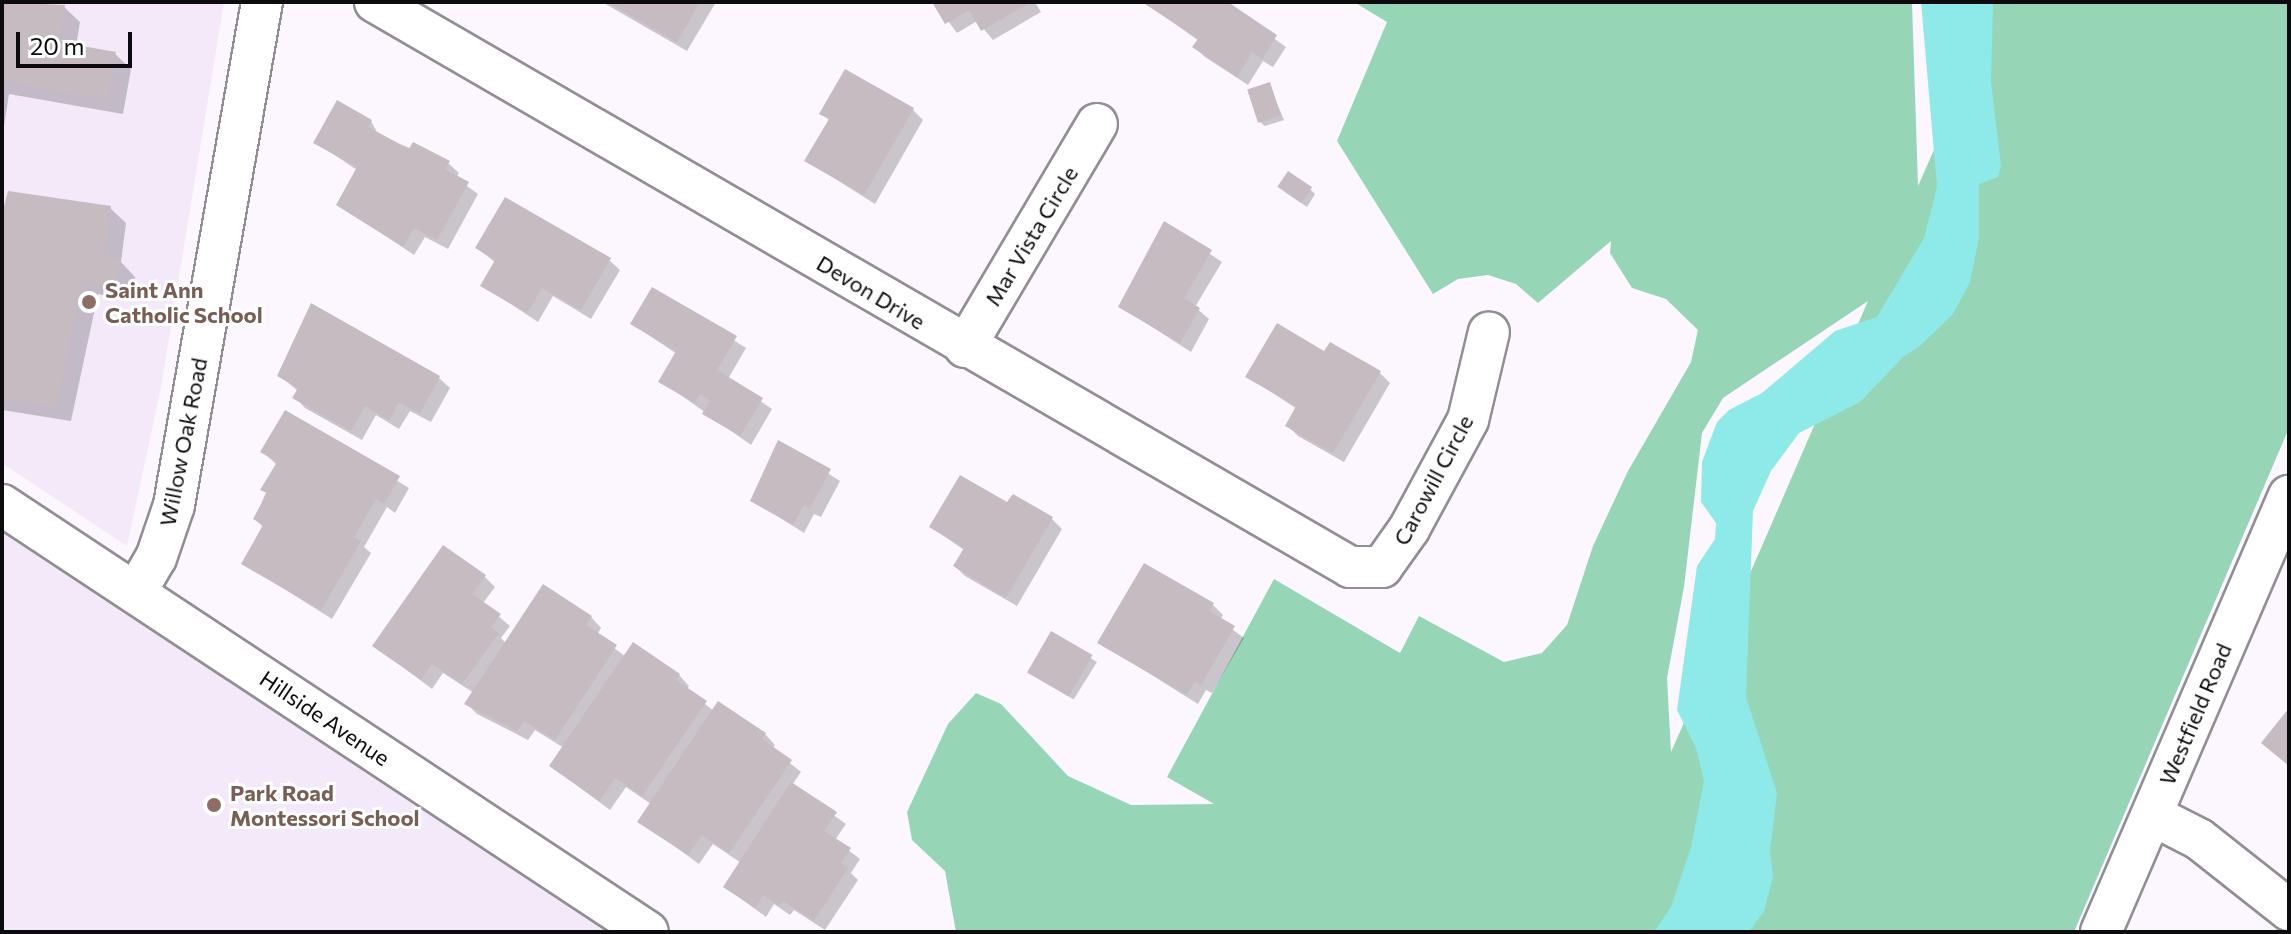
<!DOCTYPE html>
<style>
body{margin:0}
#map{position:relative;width:2291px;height:934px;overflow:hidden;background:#fcf7fe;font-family:Commissioner,sans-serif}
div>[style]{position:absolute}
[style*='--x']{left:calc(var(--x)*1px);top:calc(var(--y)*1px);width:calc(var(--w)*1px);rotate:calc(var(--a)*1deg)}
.built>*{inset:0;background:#f3e9f8}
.green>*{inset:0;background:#96d6b7}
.water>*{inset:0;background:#8ee9e9}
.shadow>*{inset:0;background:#0003;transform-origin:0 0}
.building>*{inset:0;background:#c5bbc1;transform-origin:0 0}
.roads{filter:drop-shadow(2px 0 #938d95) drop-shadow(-2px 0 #938d95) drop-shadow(0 2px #938d95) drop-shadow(0 -2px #938d95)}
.minor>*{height:40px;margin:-20px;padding:0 20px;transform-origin:20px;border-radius:20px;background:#fff}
.dots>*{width:22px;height:22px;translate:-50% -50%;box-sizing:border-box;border:4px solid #fff;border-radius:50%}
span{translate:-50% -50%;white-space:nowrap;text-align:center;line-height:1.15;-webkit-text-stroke:6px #fff;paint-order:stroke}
.street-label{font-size:22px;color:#0c0b0d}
.education-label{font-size:22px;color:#785e54;font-weight:700}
.left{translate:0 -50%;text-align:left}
.frame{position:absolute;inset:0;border:4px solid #0c0b0d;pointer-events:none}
.scale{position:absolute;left:16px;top:32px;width:116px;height:36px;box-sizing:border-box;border:4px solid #0c0b0d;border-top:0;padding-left:10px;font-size:24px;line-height:28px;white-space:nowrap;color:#0c0b0d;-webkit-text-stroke:6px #fff;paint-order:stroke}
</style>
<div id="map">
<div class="built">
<i style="clip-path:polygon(2px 2px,224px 2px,161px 387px,127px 546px,2px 463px)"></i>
<i style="clip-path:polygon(2px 525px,617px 932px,2px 932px)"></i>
</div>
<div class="green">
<i style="clip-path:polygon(evenodd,1354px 2px,1912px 2px,1918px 186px,1961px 89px,1968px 2px,2289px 2px,2289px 428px,2074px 932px,956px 932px,945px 871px,912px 840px,907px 812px,948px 724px,976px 693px,1001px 704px,1068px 776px,1131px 805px,1214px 804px,1167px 777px,1274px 579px,1400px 653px,1419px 616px,1504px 662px,1542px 653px,1567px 625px,1593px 546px,1628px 471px,1691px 362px,1698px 330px,1666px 299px,1632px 288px,1610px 253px,1611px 241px,1538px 303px,1516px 284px,1488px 275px,1458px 279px,1433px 294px,1337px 141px,1387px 22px,1354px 2px,1868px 301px,1762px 546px,1671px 752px,1667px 678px,1684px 587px,1702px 433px,1723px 398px,1868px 301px)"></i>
</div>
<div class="water">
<i style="clip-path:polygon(1921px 2px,1993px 2px,1991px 82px,2001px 166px,1998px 177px,1979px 184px,1979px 238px,1970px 282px,1953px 314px,1920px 346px,1904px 356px,1860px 402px,1799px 433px,1771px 471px,1753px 511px,1746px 697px,1777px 793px,1770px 850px,1773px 877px,1764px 911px,1749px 932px,1654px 932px,1671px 907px,1691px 847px,1704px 781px,1696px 748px,1677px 710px,1697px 566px,1715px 539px,1716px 523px,1701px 502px,1702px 462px,1717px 422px,1729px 410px,1762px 393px,1835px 331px,1877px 317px,1924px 238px,1937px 187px)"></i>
</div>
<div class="shadow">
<i style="clip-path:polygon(2px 2px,64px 7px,80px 22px,76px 46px,115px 54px,131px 69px,123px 114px,9px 94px,2px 139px)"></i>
<i style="clip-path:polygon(602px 2px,716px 2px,687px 51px)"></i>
<i style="clip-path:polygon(934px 2px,1040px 2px,1036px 4px,1041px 12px,993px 40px,977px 21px,957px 33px)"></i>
<i style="clip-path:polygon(1224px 2px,1286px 47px,1273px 67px,1263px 61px,1248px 85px,1205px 57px,1195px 47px,1199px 41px,1146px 3px)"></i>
<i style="clip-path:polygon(1269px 84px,1284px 120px,1265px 126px,1260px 122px)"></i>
<i style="clip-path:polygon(913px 110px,923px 120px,875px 204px,807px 161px,830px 121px,822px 113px)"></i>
<i style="clip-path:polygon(371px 121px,379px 136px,448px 163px,459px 173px,456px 178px,478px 194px,448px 249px,425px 237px,414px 255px,339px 204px,357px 170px,315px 142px)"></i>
<i style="clip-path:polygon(1310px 189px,1315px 194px,1307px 207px,1285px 192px)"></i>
<i style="clip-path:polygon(110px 208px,126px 223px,121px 262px,135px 277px,131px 301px,98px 294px,71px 421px,2px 410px,2px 218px)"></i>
<i style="clip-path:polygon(1165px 224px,1222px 262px,1195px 307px,1209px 319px,1191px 352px,1121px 307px)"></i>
<i style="clip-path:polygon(477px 248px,609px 260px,620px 270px,591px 319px,553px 296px,538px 322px,483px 286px,496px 263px)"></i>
<i style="clip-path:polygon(652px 289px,746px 348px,728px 379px,772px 409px,751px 445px,661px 381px,677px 354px,632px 324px)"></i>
<i style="clip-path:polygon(312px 306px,439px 378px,450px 388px,431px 422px,410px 411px,399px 429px,376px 415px,362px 440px,305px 408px,295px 397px,298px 391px,280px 376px)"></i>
<i style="clip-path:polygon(1325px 354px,1380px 373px,1390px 383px,1344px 462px,1298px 436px,1287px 425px,1297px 409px,1248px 377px)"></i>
<i style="clip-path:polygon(286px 413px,409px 488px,395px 513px,387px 507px,364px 547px,371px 553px,332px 619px,243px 563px,264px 528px,255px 519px,277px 465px,263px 452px)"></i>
<i style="clip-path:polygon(778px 442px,840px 481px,821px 517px,814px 514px,804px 533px,752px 500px)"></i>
<i style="clip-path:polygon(1008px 505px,1052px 519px,1062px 529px,1017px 606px,965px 576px,955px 566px,964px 550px,931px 527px)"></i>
<i style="clip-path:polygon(484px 576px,495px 587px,483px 603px,510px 626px,501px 638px,507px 644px,591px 617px,601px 628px,597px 635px,626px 657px,634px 645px,679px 675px,689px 686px,687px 690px,714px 711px,765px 734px,775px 745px,772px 749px,801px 772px,792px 785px,846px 824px,835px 840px,860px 859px,851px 873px,858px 880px,825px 930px,794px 910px,790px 915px,774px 904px,766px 917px,725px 887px,741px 863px,713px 844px,699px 864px,640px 821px,651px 804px,626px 787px,610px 810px,551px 766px,564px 748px,535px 730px,528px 740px,477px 714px,467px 704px,474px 693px,443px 673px,432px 689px,375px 646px)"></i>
<i style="clip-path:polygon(1213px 605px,1223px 615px,1220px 620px,1244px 638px,1212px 693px,1206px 690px,1198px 704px,1099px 642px)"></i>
<i style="left:1052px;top:634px;width:53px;height:44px;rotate:32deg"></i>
</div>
<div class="building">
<i style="clip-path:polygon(2px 2px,65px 5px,59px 42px,116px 52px,108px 100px,2px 81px)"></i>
<i style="clip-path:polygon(607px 2px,700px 2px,677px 42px)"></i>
<i style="clip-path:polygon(932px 2px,1031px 2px,981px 31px,969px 10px,945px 24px)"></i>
<i style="clip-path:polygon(1142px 2px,1228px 2px,1277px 35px,1262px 59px,1252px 52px,1237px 77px,1192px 47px,1198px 39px)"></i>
<i style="clip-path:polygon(845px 69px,914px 108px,864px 195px,804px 161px,829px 119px,819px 114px)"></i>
<i style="left:1270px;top:82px;width:35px;height:24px;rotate:72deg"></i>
<i style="clip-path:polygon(337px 100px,372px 120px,368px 127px,409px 149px,413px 142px,450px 161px,445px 169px,469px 182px,437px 240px,414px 228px,403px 247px,336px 205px,357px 167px,313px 143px)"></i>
<i style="left:1288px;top:171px;width:29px;height:19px;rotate:34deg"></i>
<i style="clip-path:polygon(8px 191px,111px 206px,105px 255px,121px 260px,116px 287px,83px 280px,56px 407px,2px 398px,2px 214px)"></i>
<i style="clip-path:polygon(505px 197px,611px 258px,581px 310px,542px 288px,527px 313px,480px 286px,495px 260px,475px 248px)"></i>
<i style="clip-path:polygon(1164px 221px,1212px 250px,1184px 298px,1200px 308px,1180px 343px,1118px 307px)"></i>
<i style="clip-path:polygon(652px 287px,737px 336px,717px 370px,763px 398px,740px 436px,702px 414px,710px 400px,700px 394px,695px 403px,658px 382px,676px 351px,630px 324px)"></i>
<i style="clip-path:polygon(311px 303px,440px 376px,420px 413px,399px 402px,389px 420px,365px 406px,351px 431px,292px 398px,298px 388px,277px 376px)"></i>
<i style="clip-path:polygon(1277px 323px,1324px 351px,1330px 342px,1381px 371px,1333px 453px,1285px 426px,1296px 406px,1245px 377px)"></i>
<i style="clip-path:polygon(285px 410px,400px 476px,384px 504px,376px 499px,354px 537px,361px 541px,321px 610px,241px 564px,263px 525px,253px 519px,267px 493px,260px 490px,277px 462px,260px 452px)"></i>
<i style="clip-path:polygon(778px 440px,831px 469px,810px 508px,804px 505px,793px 525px,750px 501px)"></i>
<i style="clip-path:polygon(960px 475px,1007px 502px,1013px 494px,1053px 517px,1006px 598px,953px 566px,964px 548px,929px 527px)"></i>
<i style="clip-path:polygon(443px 545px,486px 575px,472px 594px,501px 614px,491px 627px,499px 633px,462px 684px,432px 664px,421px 680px,372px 646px)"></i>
<i style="clip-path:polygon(1144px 563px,1214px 603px,1209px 611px,1235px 626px,1201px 685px,1195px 681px,1187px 695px,1097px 643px)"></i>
<i style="clip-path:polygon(543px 584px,592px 616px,586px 625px,617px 645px,555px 740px,524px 721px,517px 731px,464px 704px)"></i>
<i style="left:1051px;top:631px;width:48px;height:48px;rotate:30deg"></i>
<i style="clip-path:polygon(633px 642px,680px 674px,676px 680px,707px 701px,642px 796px,615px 778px,599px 801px,549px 766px)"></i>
<i style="clip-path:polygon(718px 701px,766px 733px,762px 739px,792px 760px,729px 853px,702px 835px,688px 855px,637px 822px)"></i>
<i style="clip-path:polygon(2289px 708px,2289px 766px,2261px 743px)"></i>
<i style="clip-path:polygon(791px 782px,837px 812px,824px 831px,851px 848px,841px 863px,848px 868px,814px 921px,783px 901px,779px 906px,763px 895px,755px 908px,723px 887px)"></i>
</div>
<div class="roads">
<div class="minor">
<i style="--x:375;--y:2;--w:1127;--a:30.09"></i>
<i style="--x:1350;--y:567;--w:32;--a:0"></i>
<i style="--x:1382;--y:567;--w:47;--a:-54.6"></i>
<i style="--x:1409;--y:529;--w:124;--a:-61.6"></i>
<i style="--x:1468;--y:420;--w:90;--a:-76.6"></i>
<i style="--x:965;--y:347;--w:259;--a:-59.4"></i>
<i style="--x:2;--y:505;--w:774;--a:33.46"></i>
<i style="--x:136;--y:592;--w:39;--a:-60"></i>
<i style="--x:156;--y:558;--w:56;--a:-71.2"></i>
<i style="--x:174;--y:505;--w:511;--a:-80.08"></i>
<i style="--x:2152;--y:815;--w:53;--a:27.1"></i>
<i style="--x:2199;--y:839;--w:115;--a:38.3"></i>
<i style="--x:2101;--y:932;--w:475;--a:-66.7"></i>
</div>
</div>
<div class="dots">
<i style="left:89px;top:302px;background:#8d6e63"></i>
<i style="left:214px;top:805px;background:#8d6e63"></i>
</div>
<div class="street-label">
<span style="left:1031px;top:236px;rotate:-59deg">Mar Vista Circle</span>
<span style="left:871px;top:292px;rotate:31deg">Devon Drive</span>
<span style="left:183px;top:442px;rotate:-79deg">Willow Oak Road</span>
<span style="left:1433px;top:480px;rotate:-62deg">Carowill Circle</span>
<span style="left:2195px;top:714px;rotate:-67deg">Westfield Road</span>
<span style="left:325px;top:718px;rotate:34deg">Hillside Avenue</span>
</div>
<div class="education-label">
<span class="left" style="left:105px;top:302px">Saint Ann<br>Catholic School</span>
<span class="left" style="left:230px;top:805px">Park Road<br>Montessori School</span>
</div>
<div class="frame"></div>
<div class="scale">20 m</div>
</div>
